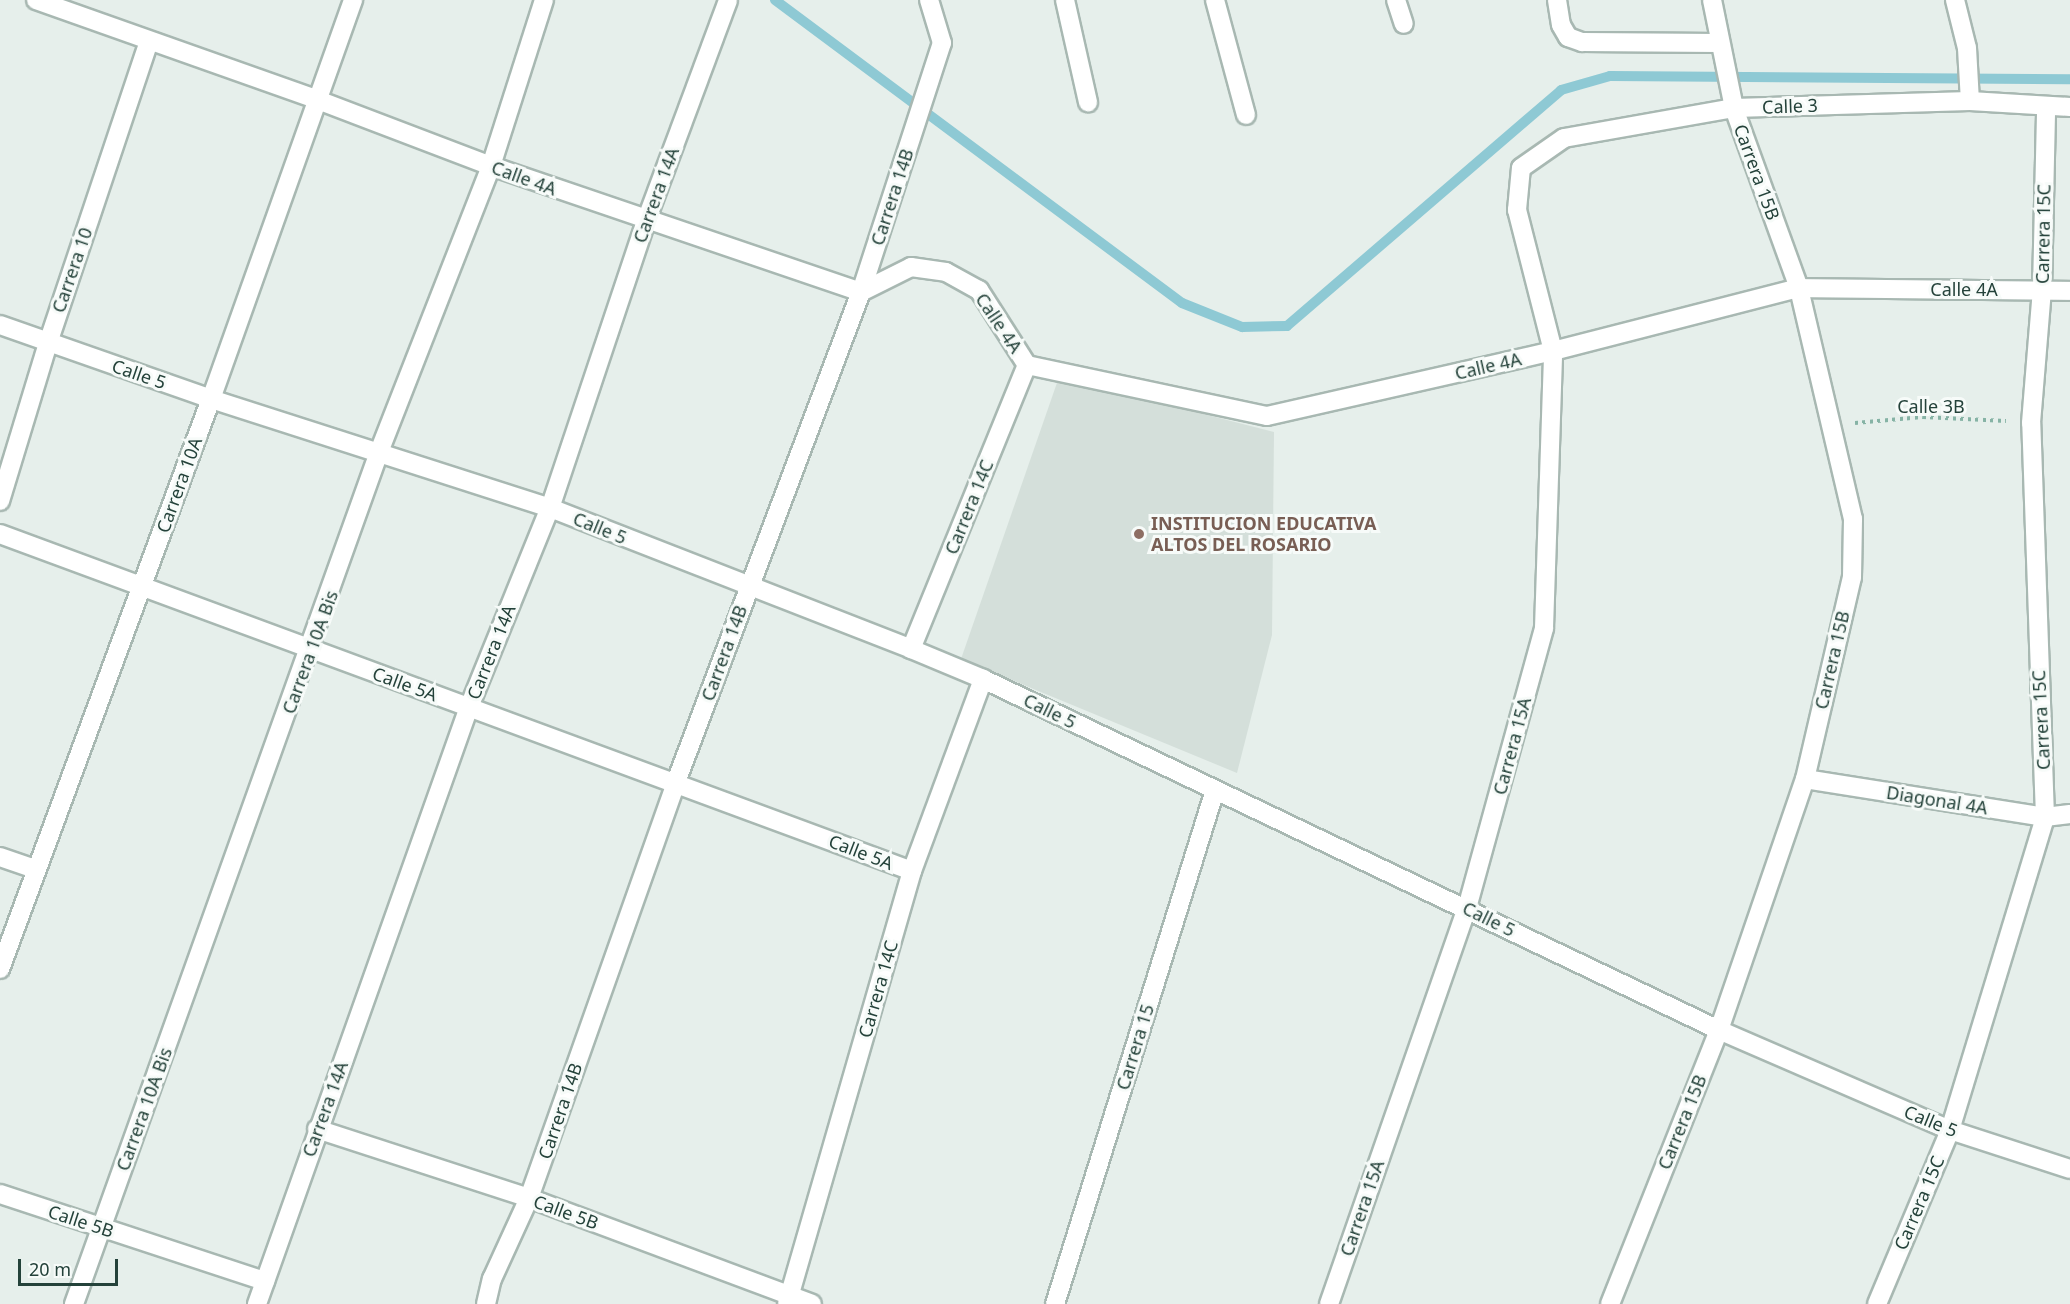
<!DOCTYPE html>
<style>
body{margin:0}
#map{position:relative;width:2070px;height:1304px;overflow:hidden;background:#e6efeb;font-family:"Noto Sans",sans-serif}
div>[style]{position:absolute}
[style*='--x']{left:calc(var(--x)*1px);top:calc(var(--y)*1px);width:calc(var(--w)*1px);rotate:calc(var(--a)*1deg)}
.built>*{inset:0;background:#d4dfda}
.stream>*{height:10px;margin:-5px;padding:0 5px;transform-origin:5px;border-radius:5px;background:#8ec9d4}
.path>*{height:4px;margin-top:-2px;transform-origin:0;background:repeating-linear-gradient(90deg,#86b3a5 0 3px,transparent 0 7.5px)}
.roads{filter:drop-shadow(2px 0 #a8b8b2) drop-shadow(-2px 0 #a8b8b2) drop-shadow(0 2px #a8b8b2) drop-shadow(0 -2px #a8b8b2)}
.minor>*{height:18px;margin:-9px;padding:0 9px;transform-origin:9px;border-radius:9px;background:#fff}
.dots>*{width:16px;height:16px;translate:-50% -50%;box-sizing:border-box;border:3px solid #f7fbf9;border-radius:50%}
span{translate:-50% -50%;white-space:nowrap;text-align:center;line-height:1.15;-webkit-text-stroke:6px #f7fbf9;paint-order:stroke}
.street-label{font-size:18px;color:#24423a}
.education-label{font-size:18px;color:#785e54;font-weight:700}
.left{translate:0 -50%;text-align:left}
.scale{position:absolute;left:18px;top:1259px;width:100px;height:27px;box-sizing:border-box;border:3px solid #24423a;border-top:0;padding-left:8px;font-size:18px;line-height:21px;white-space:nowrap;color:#24423a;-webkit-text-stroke:4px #f7fbf9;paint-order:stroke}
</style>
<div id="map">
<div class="built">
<i style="clip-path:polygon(1059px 377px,1274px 432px,1272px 635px,1237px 773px,961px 659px)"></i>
</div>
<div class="stream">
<i style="--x:775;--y:0;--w:507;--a:36.67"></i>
<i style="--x:1182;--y:303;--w:65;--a:21.8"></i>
<i style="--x:1242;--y:327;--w:45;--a:-1.3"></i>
<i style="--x:1287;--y:326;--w:362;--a:-40.7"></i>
<i style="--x:1561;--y:90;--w:51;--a:-15.9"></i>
<i style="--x:1610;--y:76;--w:460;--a:0.4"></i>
</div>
<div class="path">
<i style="--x:1855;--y:423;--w:68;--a:-5"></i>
<i style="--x:1923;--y:417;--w:83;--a:2.8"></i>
</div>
<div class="roads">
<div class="minor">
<i style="--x:36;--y:0;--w:299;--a:19.5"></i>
<i style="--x:318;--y:100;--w:185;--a:20.9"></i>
<i style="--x:491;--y:166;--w:391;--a:18.8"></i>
<i style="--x:861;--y:292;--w:56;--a:-26.6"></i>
<i style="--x:911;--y:267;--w:35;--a:8"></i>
<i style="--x:946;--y:272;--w:38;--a:29"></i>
<i style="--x:979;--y:290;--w:89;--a:57.4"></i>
<i style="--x:1027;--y:365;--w:245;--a:12"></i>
<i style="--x:1267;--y:416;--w:293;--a:-12.8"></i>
<i style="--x:1553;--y:351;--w:254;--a:-14.4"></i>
<i style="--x:1799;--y:288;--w:271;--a:0.6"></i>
<i style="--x:1065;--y:0;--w:105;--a:77.3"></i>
<i style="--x:1215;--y:0;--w:119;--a:74.9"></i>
<i style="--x:1396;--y:0;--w:25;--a:72"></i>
<i style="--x:1557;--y:0;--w:25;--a:81"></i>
<i style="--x:1561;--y:25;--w:14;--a:60"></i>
<i style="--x:1568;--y:37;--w:15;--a:20"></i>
<i style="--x:1582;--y:42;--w:137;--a:0.4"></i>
<i style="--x:1955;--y:0;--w:49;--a:76"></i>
<i style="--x:1967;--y:48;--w:53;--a:86.8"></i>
<i style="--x:0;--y:325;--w:224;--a:19.3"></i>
<i style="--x:211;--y:399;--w:356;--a:17.8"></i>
<i style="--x:550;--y:508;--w:388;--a:21.3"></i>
<i style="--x:911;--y:649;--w:78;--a:22.6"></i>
<i style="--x:983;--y:679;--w:815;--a:25.5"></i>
<i style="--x:1719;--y:1030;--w:252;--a:23.4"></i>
<i style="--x:1950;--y:1130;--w:126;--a:18"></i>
<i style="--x:0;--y:501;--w:165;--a:-73.1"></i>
<i style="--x:48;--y:343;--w:318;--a:-71.5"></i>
<i style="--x:0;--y:534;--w:972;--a:20.28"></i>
<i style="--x:911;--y:649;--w:307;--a:-67.8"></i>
<i style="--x:1805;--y:779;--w:243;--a:9"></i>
<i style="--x:2045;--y:817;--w:25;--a:-7"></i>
<i style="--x:0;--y:857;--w:37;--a:19"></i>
<i style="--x:0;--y:969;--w:608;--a:-69.69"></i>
<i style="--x:211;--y:399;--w:424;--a:-70.4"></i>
<i style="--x:317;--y:1129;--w:223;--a:18"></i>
<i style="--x:529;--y:1198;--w:302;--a:20.5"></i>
<i style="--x:0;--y:1194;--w:279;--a:18.2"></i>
<i style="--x:74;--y:1304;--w:905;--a:-70.3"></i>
<i style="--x:379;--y:452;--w:307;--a:-68.6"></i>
<i style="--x:491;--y:166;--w:174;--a:-72.3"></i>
<i style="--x:257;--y:1304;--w:634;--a:-70.45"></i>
<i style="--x:469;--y:707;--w:215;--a:-67.9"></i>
<i style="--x:550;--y:508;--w:303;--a:-71.5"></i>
<i style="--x:646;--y:221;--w:235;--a:-69.6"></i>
<i style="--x:486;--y:1304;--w:26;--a:-77"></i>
<i style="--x:492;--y:1279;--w:89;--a:-65.4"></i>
<i style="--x:529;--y:1198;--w:441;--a:-70.5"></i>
<i style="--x:676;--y:782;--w:524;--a:-69.32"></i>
<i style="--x:861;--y:292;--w:262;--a:-72"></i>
<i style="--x:942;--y:43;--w:45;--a:-106.8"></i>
<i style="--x:787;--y:1304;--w:451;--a:-73.9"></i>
<i style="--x:912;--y:871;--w:205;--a:-69.7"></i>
<i style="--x:1055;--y:1304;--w:538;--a:-72.71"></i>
<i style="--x:1329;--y:1304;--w:419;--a:-70.8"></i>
<i style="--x:1467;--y:908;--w:290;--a:-74.6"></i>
<i style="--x:1544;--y:628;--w:277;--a:-88.1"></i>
<i style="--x:1553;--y:351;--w:146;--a:-104.3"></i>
<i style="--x:1517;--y:210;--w:42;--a:-84.6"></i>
<i style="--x:1521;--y:168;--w:52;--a:-34.9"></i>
<i style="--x:1564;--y:138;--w:173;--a:-10"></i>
<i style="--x:1734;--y:108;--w:236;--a:-1.7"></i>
<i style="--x:1970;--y:101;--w:100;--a:3.4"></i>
<i style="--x:1610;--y:1304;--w:295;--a:-68.3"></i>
<i style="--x:1719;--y:1030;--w:265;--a:-71.1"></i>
<i style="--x:1805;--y:779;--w:207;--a:-76.9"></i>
<i style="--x:1852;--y:577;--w:58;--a:-89"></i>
<i style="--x:1853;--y:519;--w:237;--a:-103.2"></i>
<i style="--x:1799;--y:288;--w:191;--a:-109.9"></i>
<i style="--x:1734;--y:108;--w:110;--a:-101.5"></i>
<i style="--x:1877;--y:1304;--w:189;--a:-67.2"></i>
<i style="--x:1950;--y:1130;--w:327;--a:-73.1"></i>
<i style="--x:2045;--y:817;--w:394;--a:-92"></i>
<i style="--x:2031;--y:423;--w:133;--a:-85.3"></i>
<i style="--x:2042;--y:290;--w:183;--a:-88.7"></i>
</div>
</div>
<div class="dots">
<i style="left:1139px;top:534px;background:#8d6e63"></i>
</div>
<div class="street-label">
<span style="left:1790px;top:106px;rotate:-2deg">Calle 3</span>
<span style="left:1757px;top:172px;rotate:70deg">Carrera 15B</span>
<span style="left:524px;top:178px;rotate:20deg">Calle 4A</span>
<span style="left:656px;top:195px;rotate:-70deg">Carrera 14A</span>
<span style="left:892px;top:197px;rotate:-72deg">Carrera 14B</span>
<span style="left:2043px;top:234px;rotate:-89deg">Carrera 15C</span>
<span style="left:72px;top:270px;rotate:-71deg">Carrera 10</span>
<span style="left:1964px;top:289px">Calle 4A</span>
<span style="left:999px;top:323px;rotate:56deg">Calle 4A</span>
<span style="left:1488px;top:366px;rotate:-13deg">Calle 4A</span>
<span style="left:139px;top:374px;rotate:19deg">Calle 5</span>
<span style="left:1931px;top:406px">Calle 3B</span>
<span style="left:179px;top:485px;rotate:-70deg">Carrera 10A</span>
<span style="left:969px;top:507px;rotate:-68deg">Carrera 14C</span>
<span style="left:600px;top:528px;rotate:22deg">Calle 5</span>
<span style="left:310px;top:652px;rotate:-70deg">Carrera 10A Bis</span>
<span style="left:491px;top:652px;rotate:-68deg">Carrera 14A</span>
<span style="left:724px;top:653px;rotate:-70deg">Carrera 14B</span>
<span style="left:1832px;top:660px;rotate:-77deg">Carrera 15B</span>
<span style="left:405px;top:684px;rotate:20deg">Calle 5A</span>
<span style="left:1050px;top:711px;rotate:26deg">Calle 5</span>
<span style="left:2041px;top:720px;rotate:-93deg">Carrera 15C</span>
<span style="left:1512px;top:746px;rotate:-75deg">Carrera 15A</span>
<span style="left:1937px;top:800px;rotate:9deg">Diagonal 4A</span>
<span style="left:861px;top:852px;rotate:21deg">Calle 5A</span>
<span style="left:1489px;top:919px;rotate:26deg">Calle 5</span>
<span style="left:878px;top:989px;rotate:-74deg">Carrera 14C</span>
<span style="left:1135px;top:1047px;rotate:-73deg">Carrera 15</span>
<span style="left:144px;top:1109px;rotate:-70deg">Carrera 10A Bis</span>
<span style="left:325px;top:1109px;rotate:-70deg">Carrera 14A</span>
<span style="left:560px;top:1111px;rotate:-71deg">Carrera 14B</span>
<span style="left:1931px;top:1121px;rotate:22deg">Calle 5</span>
<span style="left:1682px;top:1122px;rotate:-68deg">Carrera 15B</span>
<span style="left:1919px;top:1203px;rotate:-67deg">Carrera 15C</span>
<span style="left:1362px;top:1208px;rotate:-71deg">Carrera 15A</span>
<span style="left:566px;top:1212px;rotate:20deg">Calle 5B</span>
<span style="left:81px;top:1221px;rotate:18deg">Calle 5B</span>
</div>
<div class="education-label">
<span class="left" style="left:1151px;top:534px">INSTITUCION EDUCATIVA<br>ALTOS DEL ROSARIO</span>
</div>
<div class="scale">20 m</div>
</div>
